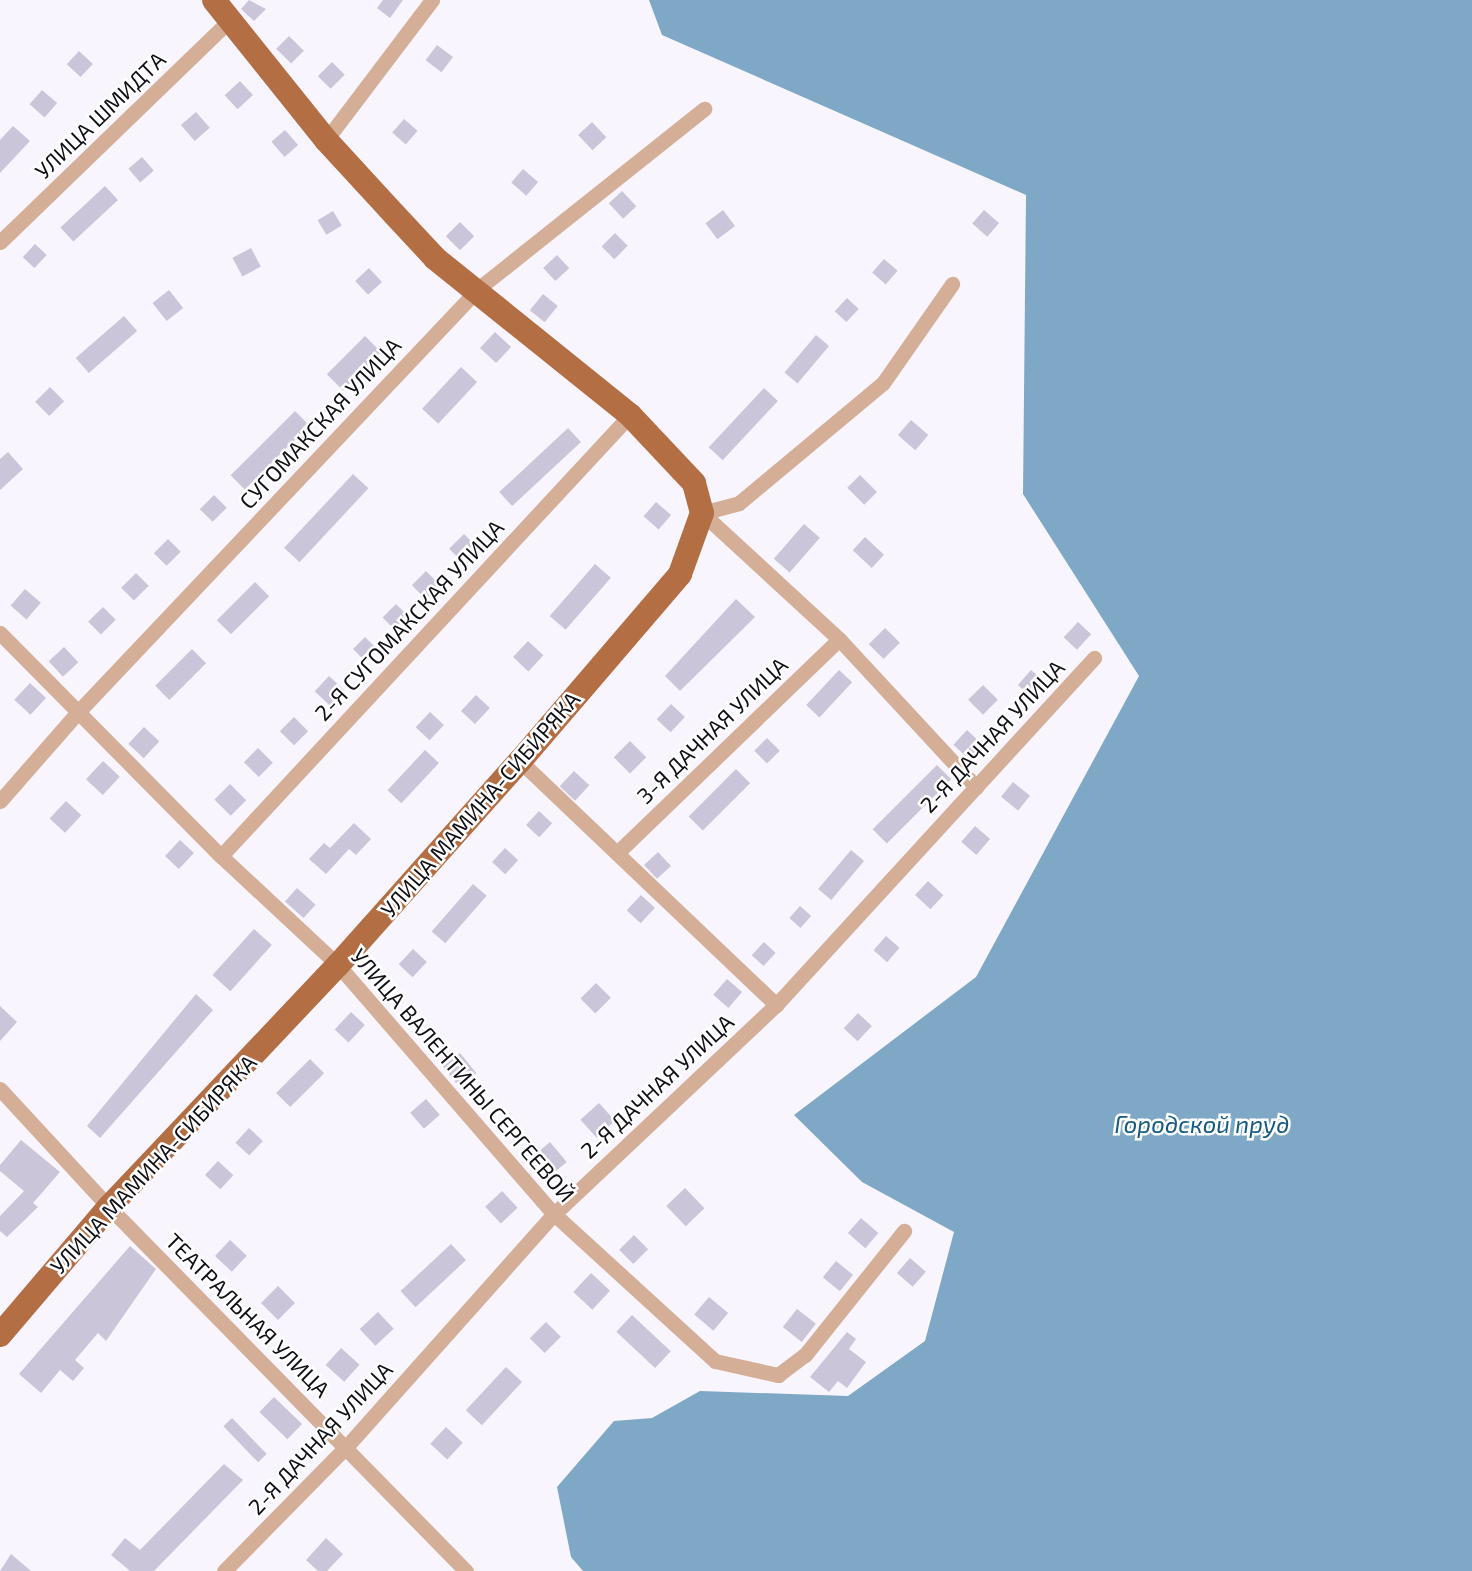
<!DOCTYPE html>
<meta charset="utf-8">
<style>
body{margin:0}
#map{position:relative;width:1472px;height:1571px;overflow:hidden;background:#f8f5fe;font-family:"Exo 2",sans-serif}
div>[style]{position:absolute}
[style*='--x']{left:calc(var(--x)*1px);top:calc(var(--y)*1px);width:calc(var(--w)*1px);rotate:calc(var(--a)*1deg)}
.water>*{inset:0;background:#7ea8c6}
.building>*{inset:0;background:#cbc5da;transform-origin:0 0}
.minor>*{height:15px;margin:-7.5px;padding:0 7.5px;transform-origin:7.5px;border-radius:7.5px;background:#d5ae97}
.primary>*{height:24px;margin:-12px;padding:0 12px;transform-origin:12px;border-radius:12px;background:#b36f43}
span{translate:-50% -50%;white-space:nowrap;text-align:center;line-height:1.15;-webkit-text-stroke:5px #fff;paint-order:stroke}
.street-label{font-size:22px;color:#110f16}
.water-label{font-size:24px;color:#155a83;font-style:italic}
</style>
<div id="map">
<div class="water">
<i style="clip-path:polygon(649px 0,1472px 0,1472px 1571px,583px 1571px,571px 1557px,557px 1487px,614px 1421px,652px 1418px,700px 1391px,848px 1396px,925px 1341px,954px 1232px,862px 1182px,794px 1115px,976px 977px,1139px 676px,1023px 494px,1026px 195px,662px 35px)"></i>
</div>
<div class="building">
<i style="clip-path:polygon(249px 0,266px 9px,254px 21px,241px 9px)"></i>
<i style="clip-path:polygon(383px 0,403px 0,390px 18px,377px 8px)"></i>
<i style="left:289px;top:36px;width:21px;height:18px;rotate:45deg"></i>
<i style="left:437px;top:45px;width:20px;height:19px;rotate:37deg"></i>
<i style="left:79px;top:51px;width:19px;height:18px;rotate:43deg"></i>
<i style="left:332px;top:62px;width:18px;height:20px;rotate:45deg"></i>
<i style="left:240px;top:81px;width:19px;height:21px;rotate:47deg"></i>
<i style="left:42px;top:90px;width:20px;height:19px;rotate:41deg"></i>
<i style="left:196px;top:112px;width:21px;height:20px;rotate:49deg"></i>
<i style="left:404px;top:119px;width:18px;height:18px;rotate:41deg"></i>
<i style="left:592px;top:122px;width:21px;height:19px;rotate:47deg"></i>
<i style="clip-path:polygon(13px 126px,30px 141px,0 173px,0 140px)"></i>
<i style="left:285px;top:130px;width:20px;height:18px;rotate:49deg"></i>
<i style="left:142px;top:157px;width:18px;height:18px;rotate:49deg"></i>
<i style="left:523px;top:169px;width:20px;height:18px;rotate:41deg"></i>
<i style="left:105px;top:186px;width:19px;height:61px;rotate:47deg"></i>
<i style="left:622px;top:191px;width:21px;height:18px;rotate:47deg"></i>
<i style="left:723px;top:210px;width:20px;height:22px;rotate:53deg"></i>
<i style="left:984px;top:210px;width:20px;height:18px;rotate:41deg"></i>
<i style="left:333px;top:211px;width:17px;height:18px;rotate:59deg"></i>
<i style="left:460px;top:222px;width:20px;height:20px;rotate:45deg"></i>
<i style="left:615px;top:233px;width:18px;height:19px;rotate:45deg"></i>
<i style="left:35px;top:244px;width:16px;height:18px;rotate:43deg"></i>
<i style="left:251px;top:248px;width:21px;height:21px;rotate:62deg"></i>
<i style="left:557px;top:255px;width:18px;height:19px;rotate:47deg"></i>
<i style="left:884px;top:259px;width:18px;height:18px;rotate:41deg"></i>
<i style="left:369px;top:268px;width:19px;height:19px;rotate:47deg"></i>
<i style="left:169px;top:290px;width:23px;height:21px;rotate:52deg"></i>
<i style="left:543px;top:294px;width:19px;height:21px;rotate:39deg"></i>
<i style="left:847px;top:298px;width:16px;height:18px;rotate:43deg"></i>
<i style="left:124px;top:316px;width:20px;height:64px;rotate:49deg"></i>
<i style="left:495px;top:332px;width:22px;height:22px;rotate:43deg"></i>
<i style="left:816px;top:335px;width:17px;height:49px;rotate:40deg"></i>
<i style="left:365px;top:336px;width:23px;height:54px;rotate:45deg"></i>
<i style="left:461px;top:367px;width:22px;height:57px;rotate:43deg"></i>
<i style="left:50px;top:387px;width:20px;height:21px;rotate:45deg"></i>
<i style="left:764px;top:388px;width:19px;height:81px;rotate:43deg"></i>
<i style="left:295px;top:411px;width:20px;height:91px;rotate:45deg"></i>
<i style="left:911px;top:420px;width:23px;height:20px;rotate:41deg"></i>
<i style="left:568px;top:428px;width:19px;height:94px;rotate:47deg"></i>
<i style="clip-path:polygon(8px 452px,23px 469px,0 490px,0 459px)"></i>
<i style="left:353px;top:474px;width:21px;height:101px;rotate:43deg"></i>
<i style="left:860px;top:475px;width:24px;height:18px;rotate:45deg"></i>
<i style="left:214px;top:495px;width:18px;height:20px;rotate:45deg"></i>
<i style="left:656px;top:502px;width:20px;height:19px;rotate:41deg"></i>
<i style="left:804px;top:524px;width:21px;height:46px;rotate:41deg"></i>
<i style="left:464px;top:534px;width:18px;height:21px;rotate:45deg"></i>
<i style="left:865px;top:537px;width:26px;height:18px;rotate:43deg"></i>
<i style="left:168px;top:539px;width:18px;height:20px;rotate:45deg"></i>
<i style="left:595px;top:564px;width:21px;height:69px;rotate:41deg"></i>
<i style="left:426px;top:571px;width:20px;height:20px;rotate:45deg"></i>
<i style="left:136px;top:573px;width:18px;height:21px;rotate:45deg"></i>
<i style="left:255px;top:582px;width:20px;height:54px;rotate:45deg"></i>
<i style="left:25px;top:589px;width:21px;height:22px;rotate:41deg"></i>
<i style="clip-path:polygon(736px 599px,755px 617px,680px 691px,665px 676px)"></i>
<i style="left:396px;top:604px;width:17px;height:19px;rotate:45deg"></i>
<i style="left:103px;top:607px;width:18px;height:21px;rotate:45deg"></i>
<i style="left:1078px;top:622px;width:18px;height:21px;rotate:43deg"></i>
<i style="left:885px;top:628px;width:21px;height:23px;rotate:45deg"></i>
<i style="left:365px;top:637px;width:18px;height:17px;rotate:45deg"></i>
<i style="left:528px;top:641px;width:21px;height:22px;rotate:43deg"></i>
<i style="left:64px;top:647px;width:21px;height:21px;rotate:47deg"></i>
<i style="left:192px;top:649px;width:20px;height:52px;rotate:45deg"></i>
<i style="left:839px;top:670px;width:18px;height:48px;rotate:43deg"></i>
<i style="left:1031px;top:670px;width:20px;height:20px;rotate:41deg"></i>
<i style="left:329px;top:676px;width:21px;height:21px;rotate:43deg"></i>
<i style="left:30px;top:683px;width:22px;height:23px;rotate:43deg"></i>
<i style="left:983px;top:685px;width:21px;height:21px;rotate:45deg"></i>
<i style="left:476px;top:695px;width:19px;height:22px;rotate:43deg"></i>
<i style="left:671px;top:704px;width:19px;height:21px;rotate:43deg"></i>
<i style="left:430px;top:712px;width:19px;height:21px;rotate:43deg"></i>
<i style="left:294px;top:717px;width:20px;height:20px;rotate:45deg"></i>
<i style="left:144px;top:727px;width:21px;height:23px;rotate:43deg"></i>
<i style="left:967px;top:730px;width:22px;height:20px;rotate:43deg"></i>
<i style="left:767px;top:738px;width:18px;height:18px;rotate:45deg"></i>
<i style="left:630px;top:741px;width:23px;height:23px;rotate:45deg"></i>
<i style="left:258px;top:748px;width:21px;height:20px;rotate:45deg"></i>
<i style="left:425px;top:750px;width:19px;height:55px;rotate:43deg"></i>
<i style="left:103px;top:761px;width:23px;height:25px;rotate:43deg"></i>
<i style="left:937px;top:765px;width:20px;height:91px;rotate:45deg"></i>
<i style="left:736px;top:769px;width:20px;height:67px;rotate:45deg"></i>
<i style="left:574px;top:771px;width:21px;height:21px;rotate:43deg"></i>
<i style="left:1013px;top:782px;width:22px;height:19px;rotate:39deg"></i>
<i style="left:230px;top:784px;width:23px;height:22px;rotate:45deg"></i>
<i style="left:66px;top:801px;width:21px;height:24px;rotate:43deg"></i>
<i style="left:539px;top:811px;width:18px;height:19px;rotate:43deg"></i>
<i style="clip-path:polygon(354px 823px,371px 839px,356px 855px,349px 849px,326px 874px,309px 859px,324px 843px,330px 848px)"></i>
<i style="left:975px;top:826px;width:20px;height:21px;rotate:41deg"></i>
<i style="left:180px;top:840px;width:19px;height:22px;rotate:43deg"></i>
<i style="left:505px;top:848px;width:18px;height:19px;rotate:43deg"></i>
<i style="left:851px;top:850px;width:17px;height:51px;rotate:40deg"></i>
<i style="left:658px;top:852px;width:19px;height:19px;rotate:47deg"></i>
<i style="left:928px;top:881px;width:21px;height:19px;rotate:43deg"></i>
<i style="left:473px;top:884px;width:18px;height:63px;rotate:41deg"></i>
<i style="left:297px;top:888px;width:25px;height:18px;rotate:42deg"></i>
<i style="left:641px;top:895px;width:19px;height:21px;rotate:43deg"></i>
<i style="left:800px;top:906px;width:15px;height:16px;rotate:42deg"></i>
<i style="left:254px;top:929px;width:24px;height:62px;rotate:42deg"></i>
<i style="left:886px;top:936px;width:18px;height:19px;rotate:41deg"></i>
<i style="left:764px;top:942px;width:16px;height:18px;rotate:43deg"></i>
<i style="left:413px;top:949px;width:19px;height:21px;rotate:43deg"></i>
<i style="left:727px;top:979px;width:20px;height:21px;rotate:41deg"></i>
<i style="left:596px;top:983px;width:21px;height:22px;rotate:45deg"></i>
<i style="clip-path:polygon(196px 994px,213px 1010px,100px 1138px,87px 1126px)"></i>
<i style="clip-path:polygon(0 1006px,17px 1022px,0 1041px)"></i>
<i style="left:351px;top:1012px;width:19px;height:24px;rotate:43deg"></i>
<i style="left:858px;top:1013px;width:19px;height:21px;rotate:43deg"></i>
<i style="left:460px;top:1053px;width:26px;height:22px;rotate:51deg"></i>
<i style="left:310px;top:1059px;width:20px;height:48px;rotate:45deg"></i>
<i style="left:426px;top:1099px;width:21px;height:21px;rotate:49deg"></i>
<i style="left:599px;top:1103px;width:24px;height:25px;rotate:48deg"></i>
<i style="left:249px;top:1128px;width:19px;height:20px;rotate:43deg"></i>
<i style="clip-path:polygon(21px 1140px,60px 1172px,33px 1203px,38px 1207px,7px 1237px,0 1231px,0 1216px,24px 1191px,0 1171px,0 1165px)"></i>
<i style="left:550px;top:1142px;width:26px;height:25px;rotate:50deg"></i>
<i style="left:218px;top:1161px;width:21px;height:19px;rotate:43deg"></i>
<i style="left:685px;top:1188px;width:28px;height:26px;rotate:46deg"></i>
<i style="left:502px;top:1191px;width:23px;height:23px;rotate:47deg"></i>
<i style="left:861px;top:1218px;width:23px;height:20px;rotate:41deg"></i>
<i style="left:634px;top:1235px;width:20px;height:21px;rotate:45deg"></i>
<i style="left:230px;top:1240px;width:23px;height:22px;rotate:43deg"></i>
<i style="left:451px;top:1244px;width:22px;height:69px;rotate:47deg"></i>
<i style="clip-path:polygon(130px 1246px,156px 1269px,106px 1341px,98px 1333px,75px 1360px,84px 1368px,73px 1381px,60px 1370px,41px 1393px,19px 1374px)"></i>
<i style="left:910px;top:1258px;width:21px;height:20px;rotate:41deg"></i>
<i style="left:836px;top:1261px;width:22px;height:21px;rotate:39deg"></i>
<i style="left:591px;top:1273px;width:26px;height:26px;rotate:43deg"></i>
<i style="left:278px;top:1286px;width:24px;height:24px;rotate:45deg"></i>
<i style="left:709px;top:1297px;width:25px;height:23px;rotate:40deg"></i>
<i style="left:797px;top:1309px;width:24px;height:23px;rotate:38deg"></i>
<i style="left:378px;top:1312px;width:23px;height:25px;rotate:47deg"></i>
<i style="left:632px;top:1315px;width:53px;height:23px;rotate:43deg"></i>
<i style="left:546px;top:1322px;width:21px;height:23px;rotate:45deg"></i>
<i style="clip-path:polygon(847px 1332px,856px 1339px,849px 1349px,866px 1362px,847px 1388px,838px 1381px,829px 1392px,810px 1377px)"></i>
<i style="left:341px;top:1348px;width:25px;height:23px;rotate:42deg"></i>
<i style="left:506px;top:1367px;width:22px;height:59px;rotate:43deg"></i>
<i style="left:274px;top:1397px;width:39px;height:21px;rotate:44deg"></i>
<i style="left:232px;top:1418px;width:50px;height:12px;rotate:46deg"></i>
<i style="left:446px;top:1427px;width:23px;height:23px;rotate:43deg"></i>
<i style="clip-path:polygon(224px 1464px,243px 1480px,154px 1571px,130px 1571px,111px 1555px,125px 1538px,140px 1550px)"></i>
<i style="clip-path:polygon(326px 1538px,343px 1554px,327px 1571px,318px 1571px,306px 1560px)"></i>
<i style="clip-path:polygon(11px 1554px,31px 1571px,0 1571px)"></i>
</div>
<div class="minor">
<i style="--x:326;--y:140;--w:176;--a:-52.9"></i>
<i style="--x:0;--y:242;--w:320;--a:-44"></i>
<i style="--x:702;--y:513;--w:186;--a:42.6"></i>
<i style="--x:839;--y:639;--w:202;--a:47.2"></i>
<i style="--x:702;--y:513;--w:38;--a:-15"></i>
<i style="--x:739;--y:503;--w:187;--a:-39.8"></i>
<i style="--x:883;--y:383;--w:121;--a:-55.1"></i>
<i style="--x:0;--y:633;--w:314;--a:45.3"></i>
<i style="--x:221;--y:856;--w:160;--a:43"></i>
<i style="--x:338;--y:965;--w:330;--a:49.1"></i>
<i style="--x:554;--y:1214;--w:218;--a:42.4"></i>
<i style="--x:715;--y:1361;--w:65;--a:12.5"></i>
<i style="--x:778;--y:1375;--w:34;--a:-37"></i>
<i style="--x:805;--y:1355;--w:159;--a:-51.4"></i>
<i style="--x:520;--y:761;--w:354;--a:43.6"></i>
<i style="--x:0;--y:801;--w:118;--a:-48.8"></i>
<i style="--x:78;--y:712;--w:584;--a:-46.6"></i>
<i style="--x:479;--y:288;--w:288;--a:-38.5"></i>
<i style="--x:617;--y:853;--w:308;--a:-43.9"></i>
<i style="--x:221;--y:856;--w:601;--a:-47.16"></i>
<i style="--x:0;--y:1089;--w:161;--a:47.3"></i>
<i style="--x:109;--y:1207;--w:510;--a:45.56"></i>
<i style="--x:224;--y:1571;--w:175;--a:-45.5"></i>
<i style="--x:347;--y:1446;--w:311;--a:-48.3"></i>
<i style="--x:554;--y:1214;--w:305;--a:-43.3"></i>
<i style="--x:776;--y:1005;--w:471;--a:-47.5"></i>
</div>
<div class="primary">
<i style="--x:0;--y:1335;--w:168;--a:-49.6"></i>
<i style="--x:109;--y:1207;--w:333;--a:-46.6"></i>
<i style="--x:338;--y:965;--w:273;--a:-48.3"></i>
<i style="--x:520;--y:761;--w:246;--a:-49.4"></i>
<i style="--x:680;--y:574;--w:65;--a:-70.2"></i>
<i style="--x:702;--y:513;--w:31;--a:-105"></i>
<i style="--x:694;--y:483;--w:93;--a:-133.3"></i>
<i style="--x:630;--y:415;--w:250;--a:-141.2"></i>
<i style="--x:435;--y:258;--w:60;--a:-133"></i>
<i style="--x:394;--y:214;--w:100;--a:-132.6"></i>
<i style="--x:326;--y:140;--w:179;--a:-128.7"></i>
</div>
<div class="street-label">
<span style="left:100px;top:115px;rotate:-44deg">УЛИЦА ШМИДТА</span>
<span style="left:320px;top:423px;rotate:-47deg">СУГОМАКСКАЯ УЛИЦА</span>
<span style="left:409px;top:620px;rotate:-47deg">2-Я СУГОМАКСКАЯ УЛИЦА</span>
<span style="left:712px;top:730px;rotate:-44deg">3-Я ДАЧНАЯ УЛИЦА</span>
<span style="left:992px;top:736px;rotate:-47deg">2-Я ДАЧНАЯ УЛИЦА</span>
<span style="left:480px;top:804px;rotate:-49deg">УЛИЦА МАМИНА-СИБИРЯКА</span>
<span style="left:463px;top:1075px;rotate:49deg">УЛИЦА ВАЛЕНТИНЫ СЕРГЕЕВОЙ</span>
<span style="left:657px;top:1086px;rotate:-43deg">2-Я ДАЧНАЯ УЛИЦА</span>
<span style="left:153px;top:1164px;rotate:-47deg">УЛИЦА МАМИНА-СИБИРЯКА</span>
<span style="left:248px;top:1315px;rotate:45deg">ТЕАТРАЛЬНАЯ УЛИЦА</span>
<span style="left:320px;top:1438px;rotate:-47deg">2-Я ДАЧНАЯ УЛИЦА</span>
</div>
<div class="water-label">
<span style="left:1202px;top:1124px">Городской пруд</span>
</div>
</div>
